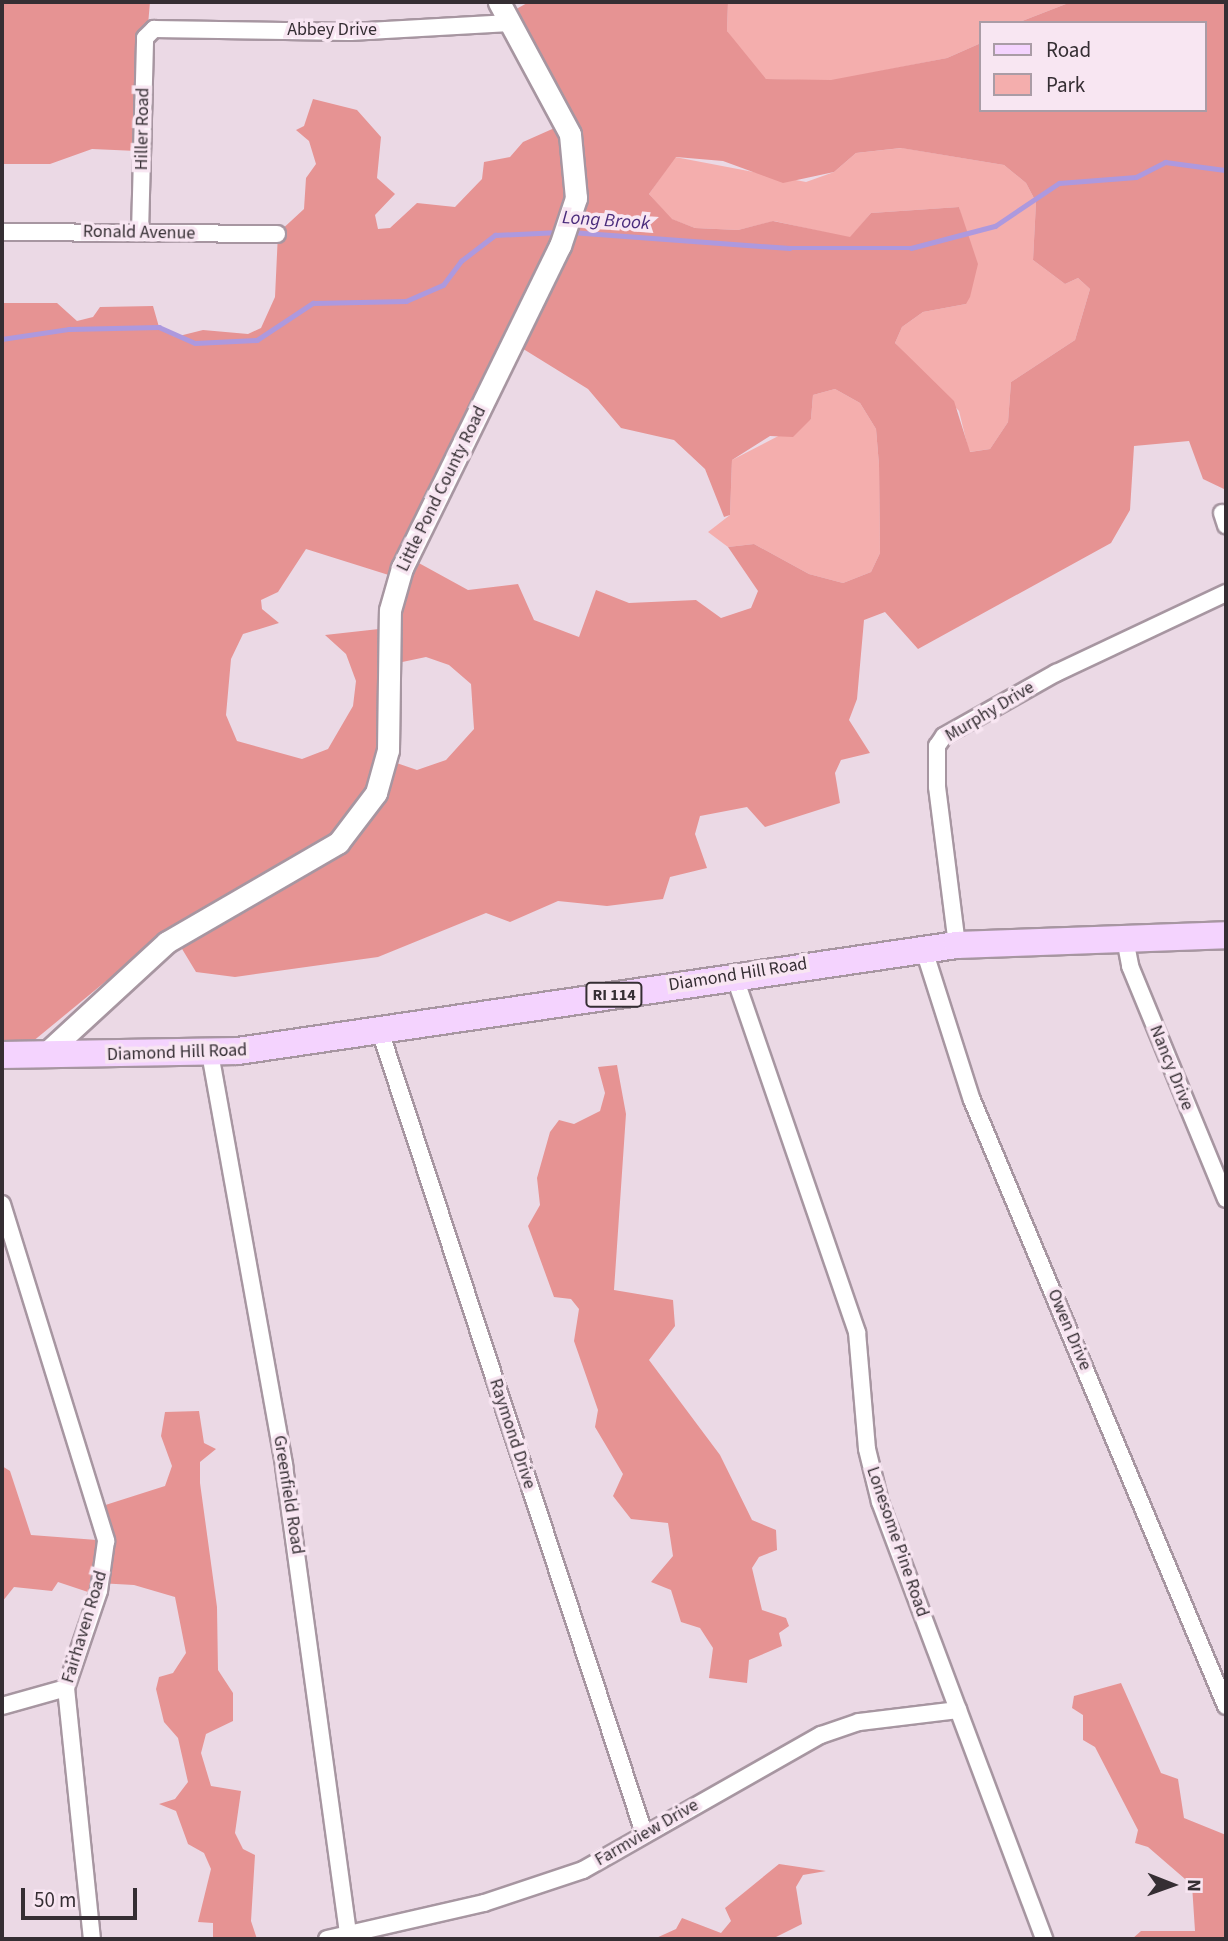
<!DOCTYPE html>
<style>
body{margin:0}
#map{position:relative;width:1228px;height:1941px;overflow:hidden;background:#ebd9e5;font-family:"Source Sans 3",sans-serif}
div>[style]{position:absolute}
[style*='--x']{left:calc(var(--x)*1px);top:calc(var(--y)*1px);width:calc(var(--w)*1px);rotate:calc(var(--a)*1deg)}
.green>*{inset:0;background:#f4aead}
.forest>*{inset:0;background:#e69393}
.stream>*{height:4.5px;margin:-2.25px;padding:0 2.25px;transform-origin:2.25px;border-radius:2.25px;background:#ad99de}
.roads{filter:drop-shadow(2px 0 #a796a1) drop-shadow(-2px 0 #a796a1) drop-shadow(0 2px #a796a1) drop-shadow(0 -2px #a796a1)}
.minor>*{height:16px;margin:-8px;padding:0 8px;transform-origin:8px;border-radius:8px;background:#fff}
.tertiary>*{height:21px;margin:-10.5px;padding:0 10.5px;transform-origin:10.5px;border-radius:10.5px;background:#fff}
.primary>*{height:26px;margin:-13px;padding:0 13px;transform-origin:13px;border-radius:13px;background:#f4d3fe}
span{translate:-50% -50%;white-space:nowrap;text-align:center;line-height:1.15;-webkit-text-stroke:7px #f8e6f2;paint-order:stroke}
.shield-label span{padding:2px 5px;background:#f8e6f2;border:2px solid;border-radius:5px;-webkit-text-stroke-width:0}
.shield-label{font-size:16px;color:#352e33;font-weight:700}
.street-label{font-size:18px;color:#352e33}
.water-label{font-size:19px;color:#4a2c7c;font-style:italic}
.frame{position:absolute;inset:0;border:4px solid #352e33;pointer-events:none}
.legend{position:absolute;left:979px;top:21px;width:228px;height:91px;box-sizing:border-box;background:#f8e6f2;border:2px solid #aa9ca6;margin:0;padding:9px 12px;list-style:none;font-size:21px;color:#352e33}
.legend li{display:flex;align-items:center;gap:14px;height:35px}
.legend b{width:35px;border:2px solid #aa9ca6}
.north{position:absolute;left:1137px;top:1850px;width:70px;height:70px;-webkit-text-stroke:5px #f8e6f2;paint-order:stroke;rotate:91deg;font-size:19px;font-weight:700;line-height:28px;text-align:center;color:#352e33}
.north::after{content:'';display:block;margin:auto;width:24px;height:32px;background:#352e33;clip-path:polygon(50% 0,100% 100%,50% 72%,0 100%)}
.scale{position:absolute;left:21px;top:1888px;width:116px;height:32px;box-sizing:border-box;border:4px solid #352e33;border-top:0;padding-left:9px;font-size:21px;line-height:24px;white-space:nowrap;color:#352e33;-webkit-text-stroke:5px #f8e6f2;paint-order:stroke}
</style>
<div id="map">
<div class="green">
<i style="clip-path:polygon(728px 2px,1071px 2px,1017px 23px,981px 23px,981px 43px,947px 58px,831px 81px,766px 79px,754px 72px,727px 31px)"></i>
<i style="clip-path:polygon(902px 148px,1004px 165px,1026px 183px,1036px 202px,1033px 260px,1065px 284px,1078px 278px,1090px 289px,1075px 340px,1011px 382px,1008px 422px,990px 449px,969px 452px,959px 411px,895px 343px,902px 327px,923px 312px,966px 304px,968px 243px,959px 207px,871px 213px,850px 238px,774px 221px,738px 230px,695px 228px,671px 219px,649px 194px,675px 157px,806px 182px,834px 172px,856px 153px)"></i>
<i style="clip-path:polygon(835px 389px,860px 403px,876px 429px,879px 465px,880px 553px,871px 572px,843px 583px,809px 574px,754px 544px,728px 547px,708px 532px,730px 515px,732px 460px,811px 419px,813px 395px)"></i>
</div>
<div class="forest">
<i style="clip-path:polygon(2px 2px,150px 2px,137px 151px,92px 149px,50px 164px,2px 164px)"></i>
<i style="clip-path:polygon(evenodd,529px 2px,728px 2px,727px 31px,766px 79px,831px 80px,947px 58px,981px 43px,981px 110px,1205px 110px,1205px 23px,1017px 23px,1071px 2px,1226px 2px,1226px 490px,1203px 479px,1189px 441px,1134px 446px,1130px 510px,1111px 543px,918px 649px,885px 612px,864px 620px,857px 699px,849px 720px,870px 753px,841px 760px,835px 773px,840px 803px,765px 827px,747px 807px,700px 816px,695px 834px,707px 868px,670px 877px,663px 899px,607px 906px,558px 901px,510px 922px,486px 913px,378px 957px,235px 977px,196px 972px,176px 939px,105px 982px,26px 1047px,2px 1055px,2px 303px,57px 303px,77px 321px,93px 317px,100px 307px,153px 306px,159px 327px,175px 337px,203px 330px,248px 334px,261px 328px,275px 297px,278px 233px,304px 209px,306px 178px,316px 164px,309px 141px,296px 130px,304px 126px,313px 99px,357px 110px,381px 137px,377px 178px,395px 194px,375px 215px,378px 229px,390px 228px,417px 203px,455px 207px,482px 179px,484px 162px,510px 157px,523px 142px,559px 126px,505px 15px,529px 2px,901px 148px,1004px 165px,1026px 183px,1036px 202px,1033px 260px,1065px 284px,1078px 278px,1090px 289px,1075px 340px,1011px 382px,1008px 422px,990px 449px,970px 452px,954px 401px,895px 343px,902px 327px,923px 312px,966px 304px,970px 297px,978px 264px,959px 207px,871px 213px,850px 237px,773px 221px,738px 230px,695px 228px,672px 219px,649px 194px,676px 157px,723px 161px,783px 183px,834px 172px,856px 153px,901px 148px,529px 2px,512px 342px,588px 389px,621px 428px,674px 440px,705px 469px,724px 517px,730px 515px,732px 460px,770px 436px,793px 437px,811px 419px,813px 395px,835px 389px,860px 403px,876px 429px,879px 465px,880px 553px,871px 572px,843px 583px,809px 574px,754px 544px,728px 547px,758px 591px,751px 608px,721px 618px,696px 600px,629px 603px,596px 590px,579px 637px,534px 620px,518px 584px,468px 590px,406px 556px,512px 342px,529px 2px,306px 549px,395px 577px,388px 628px,325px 635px,346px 654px,356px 681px,353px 706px,328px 749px,302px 759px,237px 741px,226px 715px,231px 659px,243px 634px,279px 623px,262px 609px,261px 600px,278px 592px,306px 549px,529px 2px,426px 657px,449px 665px,471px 684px,474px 729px,446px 760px,417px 770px,382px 758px,388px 665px,426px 657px)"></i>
<i style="clip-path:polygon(617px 1065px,626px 1114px,614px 1290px,673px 1300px,675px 1326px,649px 1360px,720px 1455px,752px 1520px,776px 1530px,777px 1550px,759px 1557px,752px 1568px,762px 1610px,786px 1618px,789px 1626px,779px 1633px,782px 1646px,749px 1660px,747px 1683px,709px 1678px,713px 1648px,700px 1628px,681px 1622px,671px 1590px,651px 1582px,673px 1556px,668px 1523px,631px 1519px,613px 1496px,623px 1474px,595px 1427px,598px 1410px,574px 1341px,579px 1309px,571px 1299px,554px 1297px,528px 1226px,540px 1205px,537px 1178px,550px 1132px,559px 1120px,574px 1124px,600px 1111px,605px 1093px,598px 1067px)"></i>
<i style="clip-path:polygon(199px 1411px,204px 1443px,216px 1449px,200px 1462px,200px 1483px,217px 1607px,218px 1670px,233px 1693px,233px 1721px,206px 1734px,201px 1753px,211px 1786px,241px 1791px,235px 1833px,243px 1849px,255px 1855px,251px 1921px,257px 1939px,213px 1939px,213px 1923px,198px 1922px,211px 1869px,204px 1853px,188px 1844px,176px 1811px,159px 1804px,175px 1799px,188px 1782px,178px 1738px,164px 1722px,156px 1689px,159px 1677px,173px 1673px,186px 1653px,175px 1597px,134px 1585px,98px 1583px,91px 1593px,58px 1582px,52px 1591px,14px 1587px,2px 1602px,2px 1466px,10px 1471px,31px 1535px,97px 1540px,96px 1508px,165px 1486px,172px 1466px,161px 1436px,165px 1412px)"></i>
<i style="clip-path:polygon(1121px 1683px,1161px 1773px,1178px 1779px,1184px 1818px,1226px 1835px,1226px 1939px,1132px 1939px,1141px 1931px,1195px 1931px,1192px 1885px,1148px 1847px,1135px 1843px,1138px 1830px,1095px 1747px,1083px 1740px,1083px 1715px,1072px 1708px,1074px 1696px)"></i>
<i style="clip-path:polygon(779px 1864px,826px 1871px,803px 1875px,796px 1887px,802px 1924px,772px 1939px,654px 1939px,676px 1929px,682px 1918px,721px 1933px,731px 1921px,725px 1908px)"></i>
</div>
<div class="stream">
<i style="--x:571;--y:232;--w:219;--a:4.2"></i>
<i style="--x:789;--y:248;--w:122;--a:0"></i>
<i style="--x:911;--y:248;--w:87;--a:-14.7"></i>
<i style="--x:995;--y:226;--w:77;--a:-33.9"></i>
<i style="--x:1059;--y:183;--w:77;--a:-4.5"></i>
<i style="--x:1136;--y:177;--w:33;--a:-27"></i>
<i style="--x:1165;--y:162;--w:62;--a:7.5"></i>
<i style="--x:2;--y:339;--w:68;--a:-8.5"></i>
<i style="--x:69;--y:329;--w:90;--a:-1.3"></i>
<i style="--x:159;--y:327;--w:39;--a:24"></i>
<i style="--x:195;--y:343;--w:62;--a:-2.8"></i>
<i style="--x:257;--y:340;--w:67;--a:-33.5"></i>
<i style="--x:313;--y:303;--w:93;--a:-1.2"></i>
<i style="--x:406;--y:301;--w:40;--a:-23.4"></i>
<i style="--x:443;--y:285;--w:30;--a:-53"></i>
<i style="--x:461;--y:261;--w:43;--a:-37.4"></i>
<i style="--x:495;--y:235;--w:64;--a:-2.7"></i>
</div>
<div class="roads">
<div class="minor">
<i style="--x:2;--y:232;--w:275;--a:0.4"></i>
<i style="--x:140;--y:233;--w:195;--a:-88.5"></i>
<i style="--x:145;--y:38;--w:13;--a:-45"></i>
<i style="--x:154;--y:29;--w:196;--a:0.9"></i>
<i style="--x:350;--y:32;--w:160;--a:-3.2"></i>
<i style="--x:1222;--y:513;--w:13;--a:72"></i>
<i style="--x:1124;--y:934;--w:33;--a:79"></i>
<i style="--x:1130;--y:966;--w:252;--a:67.6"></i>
<i style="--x:957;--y:945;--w:159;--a:-97.2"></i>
<i style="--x:937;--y:787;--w:41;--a:-90"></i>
<i style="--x:937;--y:746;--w:12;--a:-55"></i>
<i style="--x:944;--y:736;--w:129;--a:-29.4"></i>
<i style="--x:1056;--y:673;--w:188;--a:-25.2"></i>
<i style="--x:924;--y:950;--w:157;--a:72.3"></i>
<i style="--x:972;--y:1100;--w:657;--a:67.26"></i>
<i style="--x:734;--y:975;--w:378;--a:71"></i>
<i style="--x:857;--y:1332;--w:117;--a:85.1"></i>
<i style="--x:867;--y:1449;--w:55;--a:76.2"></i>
<i style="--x:880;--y:1502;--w:467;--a:69.4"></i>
<i style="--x:381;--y:1034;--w:841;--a:71.78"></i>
<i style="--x:210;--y:1053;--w:420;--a:79.8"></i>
<i style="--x:284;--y:1466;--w:477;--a:82.2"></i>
<i style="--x:2;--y:1204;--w:353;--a:72.8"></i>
<i style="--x:106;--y:1541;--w:50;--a:98"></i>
<i style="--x:99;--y:1591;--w:102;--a:108.8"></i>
<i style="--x:66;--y:1688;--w:252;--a:84.1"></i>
<i style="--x:2;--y:1706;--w:66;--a:-15.7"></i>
<i style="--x:327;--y:1939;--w:161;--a:-12.9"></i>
<i style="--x:484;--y:1903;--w:104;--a:-18.4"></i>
<i style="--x:583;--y:1870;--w:274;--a:-29.6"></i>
<i style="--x:821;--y:1735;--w:40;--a:-18.9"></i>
<i style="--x:859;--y:1722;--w:100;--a:-6.9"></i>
</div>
<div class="tertiary">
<i style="--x:43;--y:1056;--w:168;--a:-42.6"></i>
<i style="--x:167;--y:942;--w:198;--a:-30.1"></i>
<i style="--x:338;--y:843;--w:63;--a:-52.8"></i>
<i style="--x:376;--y:793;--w:45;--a:-74.4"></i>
<i style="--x:388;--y:750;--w:140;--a:-89.2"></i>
<i style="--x:390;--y:610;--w:44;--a:-74.1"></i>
<i style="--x:402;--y:568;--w:359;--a:-63.9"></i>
<i style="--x:560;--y:246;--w:51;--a:-71.6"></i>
<i style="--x:576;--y:198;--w:64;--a:-95.4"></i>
<i style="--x:570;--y:134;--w:150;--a:-118.3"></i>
</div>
<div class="primary">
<i style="--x:2;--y:1055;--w:236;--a:-1"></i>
<i style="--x:238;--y:1051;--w:727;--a:-8.39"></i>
<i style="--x:957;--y:945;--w:269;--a:-2.1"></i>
</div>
</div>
<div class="shield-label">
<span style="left:614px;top:995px">RI 114</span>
</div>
<div class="street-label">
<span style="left:332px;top:30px">Abbey Drive</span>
<span style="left:143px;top:129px;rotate:-89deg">Hiller Road</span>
<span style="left:139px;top:233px;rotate:1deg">Ronald Avenue</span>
<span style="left:442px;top:489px;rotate:-64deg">Little Pond County Road</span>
<span style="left:990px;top:712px;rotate:-31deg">Murphy Drive</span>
<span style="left:738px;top:975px;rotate:-9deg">Diamond Hill Road</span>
<span style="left:177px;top:1053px;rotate:-2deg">Diamond Hill Road</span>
<span style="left:1171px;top:1068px;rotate:68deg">Nancy Drive</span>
<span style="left:1069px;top:1330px;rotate:67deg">Owen Drive</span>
<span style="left:512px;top:1434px;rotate:72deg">Raymond Drive</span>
<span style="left:288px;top:1495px;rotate:81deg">Greenfield Road</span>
<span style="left:897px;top:1542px;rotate:71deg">Lonesome Pine Road</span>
<span style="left:85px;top:1627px;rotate:-73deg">Fairhaven Road</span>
<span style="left:647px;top:1833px;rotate:-30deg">Farmview Drive</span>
</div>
<div class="water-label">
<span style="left:606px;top:221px;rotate:4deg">Long Brook</span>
</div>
<div class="frame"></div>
<ul class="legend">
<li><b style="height:9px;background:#f4d3fe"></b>Road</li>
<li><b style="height:19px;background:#f4aead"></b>Park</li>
</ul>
<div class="north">N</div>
<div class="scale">50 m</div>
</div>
